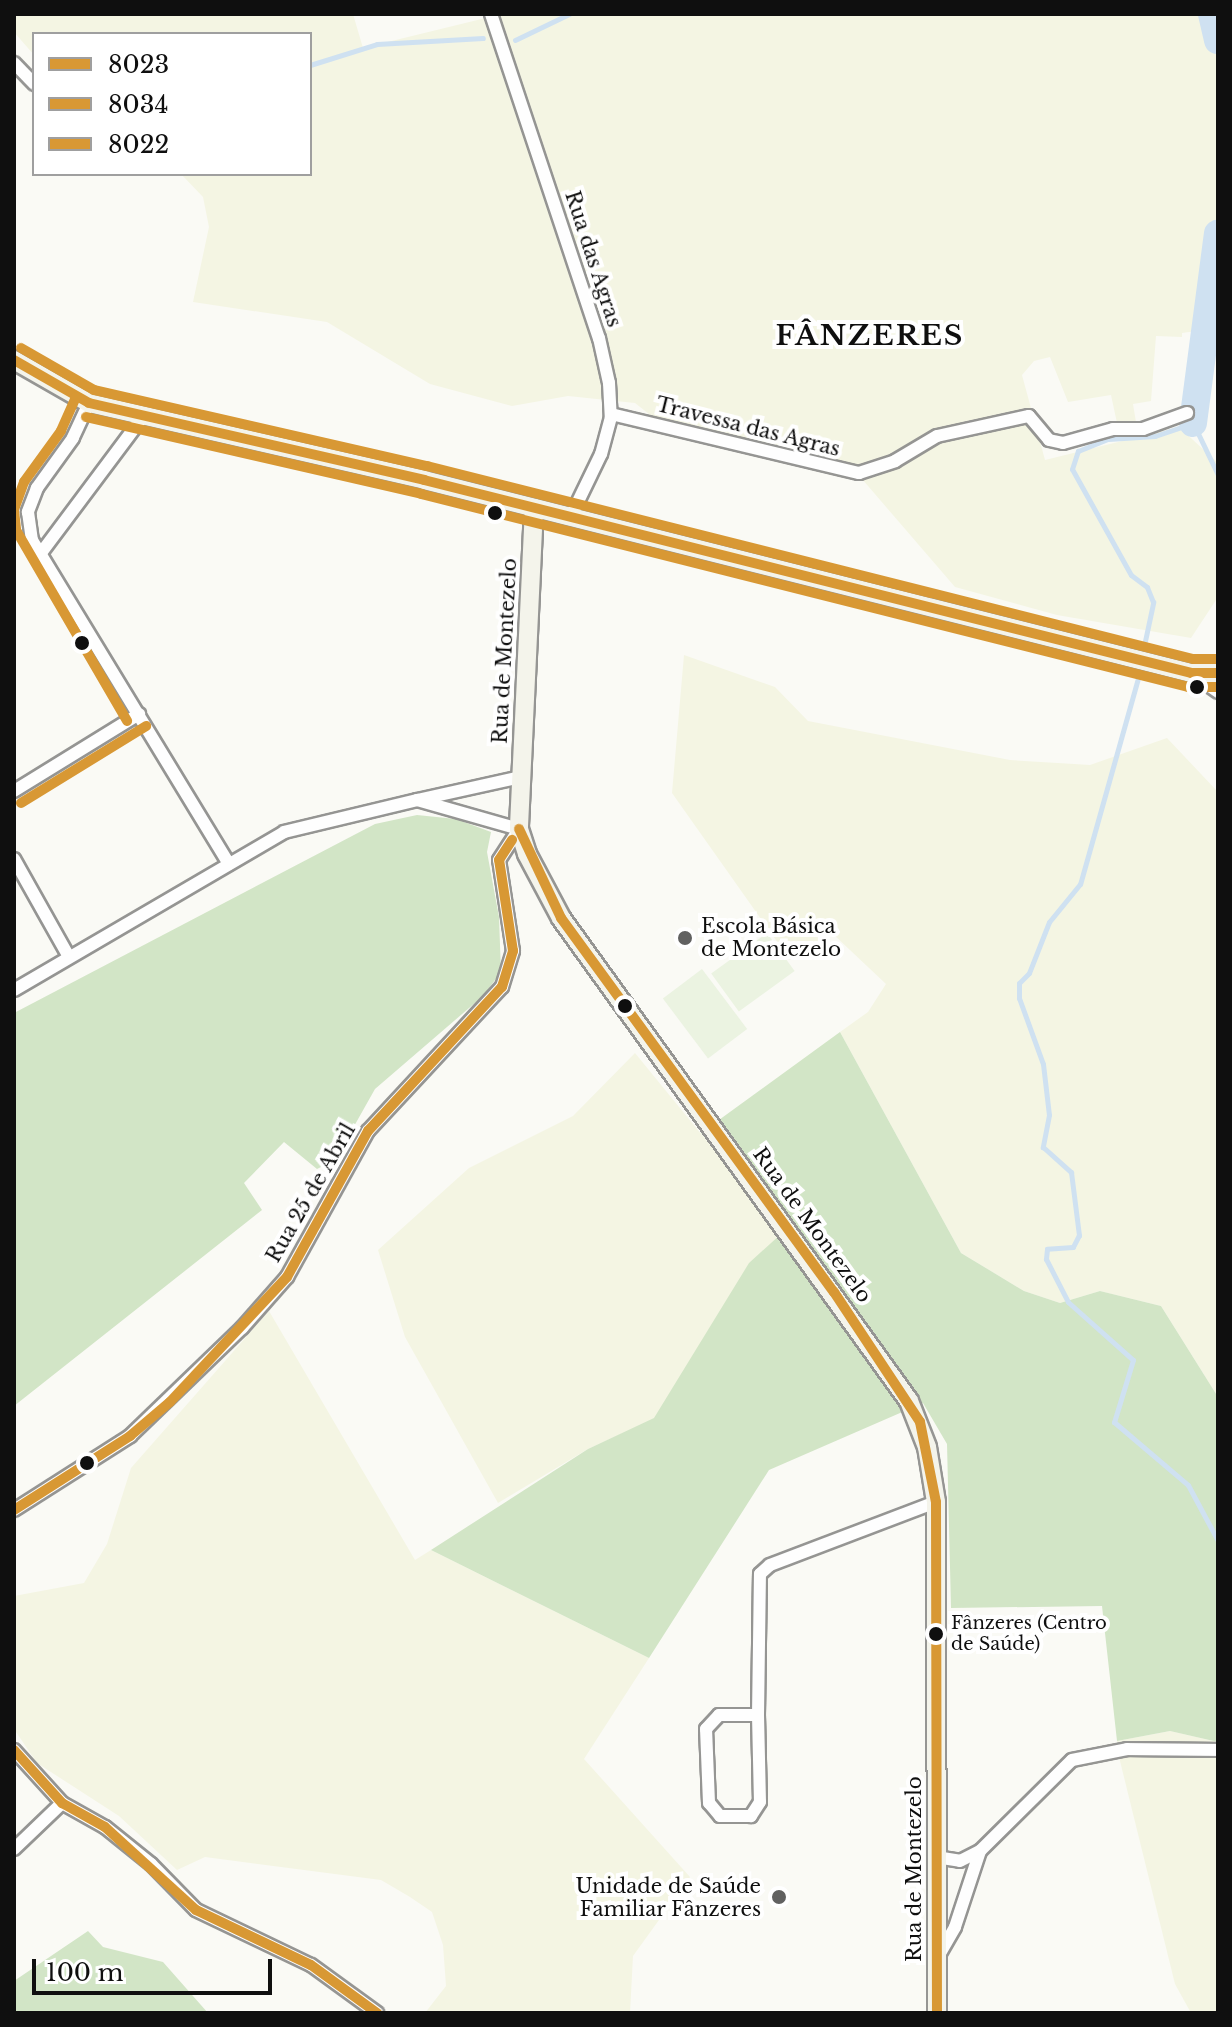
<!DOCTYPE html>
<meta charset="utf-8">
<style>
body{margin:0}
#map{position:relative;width:1232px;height:2027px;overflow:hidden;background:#fafaf5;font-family:"Libre Baskerville",serif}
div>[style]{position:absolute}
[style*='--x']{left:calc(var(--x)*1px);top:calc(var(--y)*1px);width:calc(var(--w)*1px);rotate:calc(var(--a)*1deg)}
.farmland>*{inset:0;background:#f4f5e3}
.forest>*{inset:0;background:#d2e5c6}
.pitch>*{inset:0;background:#ebf3e1;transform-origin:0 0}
.stream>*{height:5px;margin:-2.5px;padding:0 2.5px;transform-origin:2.5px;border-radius:2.5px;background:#cfe1f1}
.river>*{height:28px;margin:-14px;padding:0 14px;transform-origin:14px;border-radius:14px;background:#cfe1f1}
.roads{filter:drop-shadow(2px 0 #959593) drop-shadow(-2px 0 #959593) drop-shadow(0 2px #959593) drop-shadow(0 -2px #959593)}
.street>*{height:12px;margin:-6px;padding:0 6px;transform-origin:6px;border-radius:6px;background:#fefefe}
.secondary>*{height:18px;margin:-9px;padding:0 9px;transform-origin:9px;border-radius:9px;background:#f4f4eb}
.bus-1>*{height:10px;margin:-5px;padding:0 5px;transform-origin:5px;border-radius:5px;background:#d89834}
.bus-2>*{height:10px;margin:-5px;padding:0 5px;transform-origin:5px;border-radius:5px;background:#d89834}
.bus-3>*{height:10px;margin:-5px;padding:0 5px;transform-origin:5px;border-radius:5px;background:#d89834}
.dots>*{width:22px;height:22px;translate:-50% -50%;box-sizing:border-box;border:4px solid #fff;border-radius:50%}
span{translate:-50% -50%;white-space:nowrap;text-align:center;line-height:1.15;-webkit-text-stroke:8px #fff;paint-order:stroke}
.bus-label{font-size:18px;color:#0f0f0f}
.left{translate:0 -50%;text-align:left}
.street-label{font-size:20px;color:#0f0f0f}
.poi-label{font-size:20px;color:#0f0f0f}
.right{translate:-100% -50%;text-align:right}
.district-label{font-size:28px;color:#0f0f0f;font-weight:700;letter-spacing:2px}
.frame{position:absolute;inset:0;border:16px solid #0f0f0f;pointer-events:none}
.legend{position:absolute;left:32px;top:32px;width:280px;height:144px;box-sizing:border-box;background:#fff;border:2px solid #9f9f9f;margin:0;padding:10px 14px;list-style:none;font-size:24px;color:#0f0f0f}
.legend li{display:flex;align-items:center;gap:16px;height:40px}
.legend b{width:40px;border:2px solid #9f9f9f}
.scale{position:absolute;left:32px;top:1959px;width:240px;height:36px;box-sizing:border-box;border:4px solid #0f0f0f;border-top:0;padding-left:10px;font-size:24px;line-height:28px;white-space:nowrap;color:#0f0f0f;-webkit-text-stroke:6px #fff;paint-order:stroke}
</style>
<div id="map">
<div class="farmland">
<i style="clip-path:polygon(14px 14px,353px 14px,363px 48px,502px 14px,1218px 14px,1218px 328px,1182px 333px,1182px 337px,1156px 336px,1151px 401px,1133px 404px,1136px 422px,1117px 423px,1111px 395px,1068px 402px,1050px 357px,1034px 361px,1022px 375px,1045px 460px,1179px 427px,1218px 463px,1218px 597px,1191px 638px,1057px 615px,955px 587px,862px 479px,654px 418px,635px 403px,568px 396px,512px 406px,430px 384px,327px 322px,193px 302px,209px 227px,203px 197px,181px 174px,310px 174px,310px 34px,34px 34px,34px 55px,14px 32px)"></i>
<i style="clip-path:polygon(684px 655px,775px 687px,808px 721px,1010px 760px,1090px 765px,1167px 738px,1218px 792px,1218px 1397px,1161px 1306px,1100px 1291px,1060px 1303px,1024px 1291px,961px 1253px,840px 1032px,868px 1012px,886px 984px,833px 934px,790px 960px,672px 793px)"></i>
<i style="clip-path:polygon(635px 1053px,782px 1233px,654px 1419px,588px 1449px,498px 1503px,405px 1337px,378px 1250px,469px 1168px,573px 1116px)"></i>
<i style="clip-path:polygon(269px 1311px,415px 1560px,431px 1550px,649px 1658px,584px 1759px,690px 1877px,633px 1956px,630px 2013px,425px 2013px,446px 1986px,443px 1945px,432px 1912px,410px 1897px,381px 1880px,205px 1857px,177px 1870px,119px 1816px,37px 1763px,14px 1729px,14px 1596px,84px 1583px,107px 1544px,131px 1468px)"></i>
<i style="clip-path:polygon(1170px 1731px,1218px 1742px,1218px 2013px,1191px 2013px,1175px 1984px,1120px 1761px,1117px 1741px)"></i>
</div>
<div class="forest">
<i style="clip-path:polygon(417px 815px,456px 819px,491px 832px,487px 852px,499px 917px,501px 972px,483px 996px,375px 1089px,335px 1160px,317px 1169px,284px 1142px,244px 1183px,262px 1210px,14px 1406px,14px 1013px,375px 824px)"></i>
<i style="clip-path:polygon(840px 1032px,961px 1253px,1024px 1291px,1060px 1303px,1100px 1291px,1161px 1306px,1218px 1397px,1218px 1742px,1170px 1731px,1117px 1741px,1102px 1606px,951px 1608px,947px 1444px,923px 1403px,769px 1470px,649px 1658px,431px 1550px,588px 1449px,654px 1418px,749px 1263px,782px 1233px,701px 1133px)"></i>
<i style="clip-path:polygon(88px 1931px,103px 1947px,163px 1962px,208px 2013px,14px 2013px,14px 1981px)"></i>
</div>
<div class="pitch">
<i style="left:767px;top:933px;width:47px;height:69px;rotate:54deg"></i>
<i style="left:702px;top:969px;width:75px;height:49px;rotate:53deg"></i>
</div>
<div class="stream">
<i style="--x:515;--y:40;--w:60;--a:-25.7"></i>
<i style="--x:310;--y:65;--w:70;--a:-17.4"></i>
<i style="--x:377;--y:44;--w:106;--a:-3.2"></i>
<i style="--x:1145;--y:641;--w:40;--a:-78"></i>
<i style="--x:1153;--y:602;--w:16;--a:-112"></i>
<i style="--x:1147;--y:587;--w:20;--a:-143"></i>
<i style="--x:1131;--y:575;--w:121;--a:-119.1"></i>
<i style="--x:1072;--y:469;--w:19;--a:-72"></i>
<i style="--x:1078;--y:451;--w:32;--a:-22"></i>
<i style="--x:1108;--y:439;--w:47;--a:-3.7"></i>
<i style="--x:1155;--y:436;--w:40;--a:-18.9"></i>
<i style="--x:1193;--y:423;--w:58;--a:64.3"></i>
<i style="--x:1140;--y:671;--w:221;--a:105.7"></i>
<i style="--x:1080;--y:884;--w:49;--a:129.2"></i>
<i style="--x:1049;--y:922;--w:55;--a:111.4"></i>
<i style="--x:1029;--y:973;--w:14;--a:135"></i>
<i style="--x:1019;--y:983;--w:15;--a:90"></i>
<i style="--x:1019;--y:998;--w:70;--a:70"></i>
<i style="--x:1043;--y:1064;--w:51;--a:83.3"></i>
<i style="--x:1049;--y:1115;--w:33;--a:101"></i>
<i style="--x:1043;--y:1147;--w:38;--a:42"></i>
<i style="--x:1071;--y:1172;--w:64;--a:82.8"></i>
<i style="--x:1079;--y:1235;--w:13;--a:117"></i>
<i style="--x:1073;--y:1247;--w:26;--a:176"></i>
<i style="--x:1047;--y:1249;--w:10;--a:96"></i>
<i style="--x:1046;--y:1259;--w:48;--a:62.9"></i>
<i style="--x:1068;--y:1302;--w:87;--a:41.7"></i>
<i style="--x:1133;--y:1360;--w:65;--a:107"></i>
<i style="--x:1114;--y:1422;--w:97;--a:40.4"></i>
<i style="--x:1188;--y:1485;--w:64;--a:61.8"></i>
</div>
<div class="river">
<i style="--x:1212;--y:14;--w:27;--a:77"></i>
<i style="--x:1193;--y:423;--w:191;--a:-82.5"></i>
</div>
<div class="roads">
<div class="street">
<i style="--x:491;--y:14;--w:342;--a:71.6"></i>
<i style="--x:599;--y:338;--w:46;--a:77.5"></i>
<i style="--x:609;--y:383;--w:34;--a:87"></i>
<i style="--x:611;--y:417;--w:38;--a:105"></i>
<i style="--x:601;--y:454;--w:69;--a:115.8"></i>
<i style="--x:14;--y:63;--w:29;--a:46"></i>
<i style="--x:89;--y:403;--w:38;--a:115"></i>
<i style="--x:73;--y:438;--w:62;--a:125.8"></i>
<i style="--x:37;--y:488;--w:26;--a:111"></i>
<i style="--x:28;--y:512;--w:28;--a:82"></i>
<i style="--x:32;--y:540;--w:379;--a:58.7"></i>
<i style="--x:611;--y:414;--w:255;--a:13.4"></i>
<i style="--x:859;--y:473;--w:38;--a:-18"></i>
<i style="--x:895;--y:461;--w:49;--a:-30.8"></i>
<i style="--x:937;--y:436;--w:94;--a:-12.3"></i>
<i style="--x:1029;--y:416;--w:31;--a:50"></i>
<i style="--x:1049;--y:440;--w:14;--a:12"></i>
<i style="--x:1063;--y:443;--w:52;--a:-15.6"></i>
<i style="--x:1113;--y:429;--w:30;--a:0"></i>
<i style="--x:1143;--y:429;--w:47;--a:-20"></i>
<i style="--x:41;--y:553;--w:174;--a:-53.2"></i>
<i style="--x:1191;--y:673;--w:33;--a:35"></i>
<i style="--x:14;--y:791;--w:147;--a:-31.6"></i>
<i style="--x:14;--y:859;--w:112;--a:60.7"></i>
<i style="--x:14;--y:990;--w:313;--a:-30.3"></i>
<i style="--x:284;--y:832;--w:137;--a:-13.5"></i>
<i style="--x:14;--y:1510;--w:138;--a:-32.5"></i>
<i style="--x:130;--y:1436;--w:156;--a:-44"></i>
<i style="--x:242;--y:1328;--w:68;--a:-48.6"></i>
<i style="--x:287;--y:1277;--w:167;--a:-61"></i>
<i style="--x:368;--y:1131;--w:197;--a:-47.1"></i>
<i style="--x:502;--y:987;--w:38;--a:-73"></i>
<i style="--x:513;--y:951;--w:92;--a:-98.7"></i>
<i style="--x:499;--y:860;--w:37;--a:-57"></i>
<i style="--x:519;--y:829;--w:106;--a:-164.1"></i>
<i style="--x:417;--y:800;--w:107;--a:-12.5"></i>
<i style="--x:719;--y:1715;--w:39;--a:0"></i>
<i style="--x:758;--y:1715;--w:87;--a:88.7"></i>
<i style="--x:760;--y:1802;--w:17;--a:123"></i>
<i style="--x:751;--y:1816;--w:31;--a:180"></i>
<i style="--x:720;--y:1816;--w:17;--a:-130"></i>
<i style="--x:709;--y:1803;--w:74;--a:-92.3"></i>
<i style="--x:706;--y:1729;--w:19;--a:-47"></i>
<i style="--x:758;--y:1715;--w:141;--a:-89.2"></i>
<i style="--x:760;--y:1574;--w:13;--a:-42"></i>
<i style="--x:770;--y:1565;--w:178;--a:-20.8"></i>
<i style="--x:14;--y:1750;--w:72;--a:47.8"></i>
<i style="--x:62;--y:1803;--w:49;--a:29.2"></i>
<i style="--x:105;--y:1827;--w:59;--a:38.8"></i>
<i style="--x:151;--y:1864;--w:64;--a:45.6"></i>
<i style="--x:196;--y:1910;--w:127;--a:25.6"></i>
<i style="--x:311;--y:1965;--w:82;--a:36"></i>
<i style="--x:14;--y:1849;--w:66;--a:-43.8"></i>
<i style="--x:936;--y:1857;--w:24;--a:9"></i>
<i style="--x:960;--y:1861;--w:22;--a:-27"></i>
<i style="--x:980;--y:1851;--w:129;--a:-44.7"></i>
<i style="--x:1072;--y:1760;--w:56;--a:-11.3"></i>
<i style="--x:1127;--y:1749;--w:91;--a:0.6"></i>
<i style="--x:939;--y:1955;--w:32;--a:-60"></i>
<i style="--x:955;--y:1927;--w:80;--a:-71.8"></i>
</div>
<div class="secondary">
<i style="--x:14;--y:360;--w:86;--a:29.8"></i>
<i style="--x:89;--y:403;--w:344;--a:12.9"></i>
<i style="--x:424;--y:480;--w:791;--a:14.12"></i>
<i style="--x:1191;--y:673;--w:27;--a:0"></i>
<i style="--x:534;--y:508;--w:321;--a:92.7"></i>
<i style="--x:519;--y:829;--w:26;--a:72"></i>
<i style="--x:527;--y:854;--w:72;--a:62"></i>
<i style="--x:561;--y:918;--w:595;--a:54.23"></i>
<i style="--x:909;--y:1401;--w:49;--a:68.6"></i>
<i style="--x:927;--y:1447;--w:56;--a:80.7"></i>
<i style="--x:936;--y:1502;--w:511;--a:89.89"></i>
</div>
</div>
<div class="bus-1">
<i style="--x:14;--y:360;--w:86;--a:29.8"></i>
<i style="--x:89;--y:403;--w:344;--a:12.9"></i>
<i style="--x:424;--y:480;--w:791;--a:14.12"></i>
<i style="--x:1191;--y:673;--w:27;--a:0"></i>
<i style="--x:519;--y:829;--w:98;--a:64.7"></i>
<i style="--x:561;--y:918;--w:463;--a:53.9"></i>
<i style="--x:834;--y:1292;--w:156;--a:56.5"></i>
<i style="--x:920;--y:1422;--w:82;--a:78.7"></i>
<i style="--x:936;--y:1502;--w:511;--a:89.89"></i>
<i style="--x:14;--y:1510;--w:138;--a:-32.5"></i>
<i style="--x:130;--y:1436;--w:52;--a:-40.4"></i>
<i style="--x:170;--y:1402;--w:171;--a:-46.9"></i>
<i style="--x:287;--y:1277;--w:167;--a:-61"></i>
<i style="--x:368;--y:1131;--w:197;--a:-47.1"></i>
<i style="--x:502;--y:987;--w:38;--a:-73"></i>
<i style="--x:513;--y:951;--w:92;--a:-98.7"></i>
<i style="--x:499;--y:860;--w:24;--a:-57"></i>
<i style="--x:14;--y:1750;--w:72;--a:47.8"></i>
<i style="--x:62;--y:1803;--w:49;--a:29.2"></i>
<i style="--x:105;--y:1827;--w:123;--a:42.4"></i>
<i style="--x:196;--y:1910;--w:127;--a:25.6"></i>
<i style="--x:311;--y:1965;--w:82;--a:36"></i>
</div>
<div class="bus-2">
<i style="--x:76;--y:397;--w:37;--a:114"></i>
<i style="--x:61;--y:431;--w:63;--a:126"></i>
<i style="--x:24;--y:482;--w:30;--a:110"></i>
<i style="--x:14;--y:510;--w:20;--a:84"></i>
<i style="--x:16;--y:530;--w:221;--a:59.8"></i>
<i style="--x:86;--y:417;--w:344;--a:12.9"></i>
<i style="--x:421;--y:494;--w:791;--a:14.12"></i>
<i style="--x:1188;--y:687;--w:30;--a:0"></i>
<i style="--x:21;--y:803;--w:147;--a:-31.6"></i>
</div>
<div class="bus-3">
<i style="--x:21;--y:348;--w:84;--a:29.9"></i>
<i style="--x:94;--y:390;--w:342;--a:12.9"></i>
<i style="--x:427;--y:466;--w:790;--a:14.14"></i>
<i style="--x:1193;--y:659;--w:25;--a:0"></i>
</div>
<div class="dots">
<i style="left:495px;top:513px;background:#0f0f0f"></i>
<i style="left:82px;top:643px;background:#0f0f0f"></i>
<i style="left:1197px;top:687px;background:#0f0f0f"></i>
<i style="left:685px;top:938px;background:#616160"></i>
<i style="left:625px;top:1006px;background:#0f0f0f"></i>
<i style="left:87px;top:1463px;background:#0f0f0f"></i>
<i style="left:936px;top:1634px;background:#0f0f0f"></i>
<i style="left:779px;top:1897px;background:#616160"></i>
</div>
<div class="bus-label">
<span class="left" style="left:951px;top:1634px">Fânzeres (Centro<br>de Saúde)</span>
</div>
<div class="street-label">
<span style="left:593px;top:259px;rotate:72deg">Rua das Agras</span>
<span style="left:748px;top:427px;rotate:14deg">Travessa das Agras</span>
<span style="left:505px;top:651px;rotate:-87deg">Rua de Montezelo</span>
<span style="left:311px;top:1193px;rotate:-60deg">Rua 25 de Abril</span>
<span style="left:812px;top:1225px;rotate:54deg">Rua de Montezelo</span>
<span style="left:914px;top:1869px;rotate:-90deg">Rua de Montezelo</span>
</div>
<div class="poi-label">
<span class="left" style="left:701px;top:938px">Escola Básica<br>de Montezelo</span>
<span class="right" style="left:761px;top:1898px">Unidade de Saúde<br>Familiar Fânzeres</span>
</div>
<div class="district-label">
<span style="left:870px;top:336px">FÂNZERES</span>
</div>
<div class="frame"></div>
<ul class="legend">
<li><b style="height:10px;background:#d89834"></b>8023</li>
<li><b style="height:10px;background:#d89834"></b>8034</li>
<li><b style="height:10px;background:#d89834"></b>8022</li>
</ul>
<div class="scale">100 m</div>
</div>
